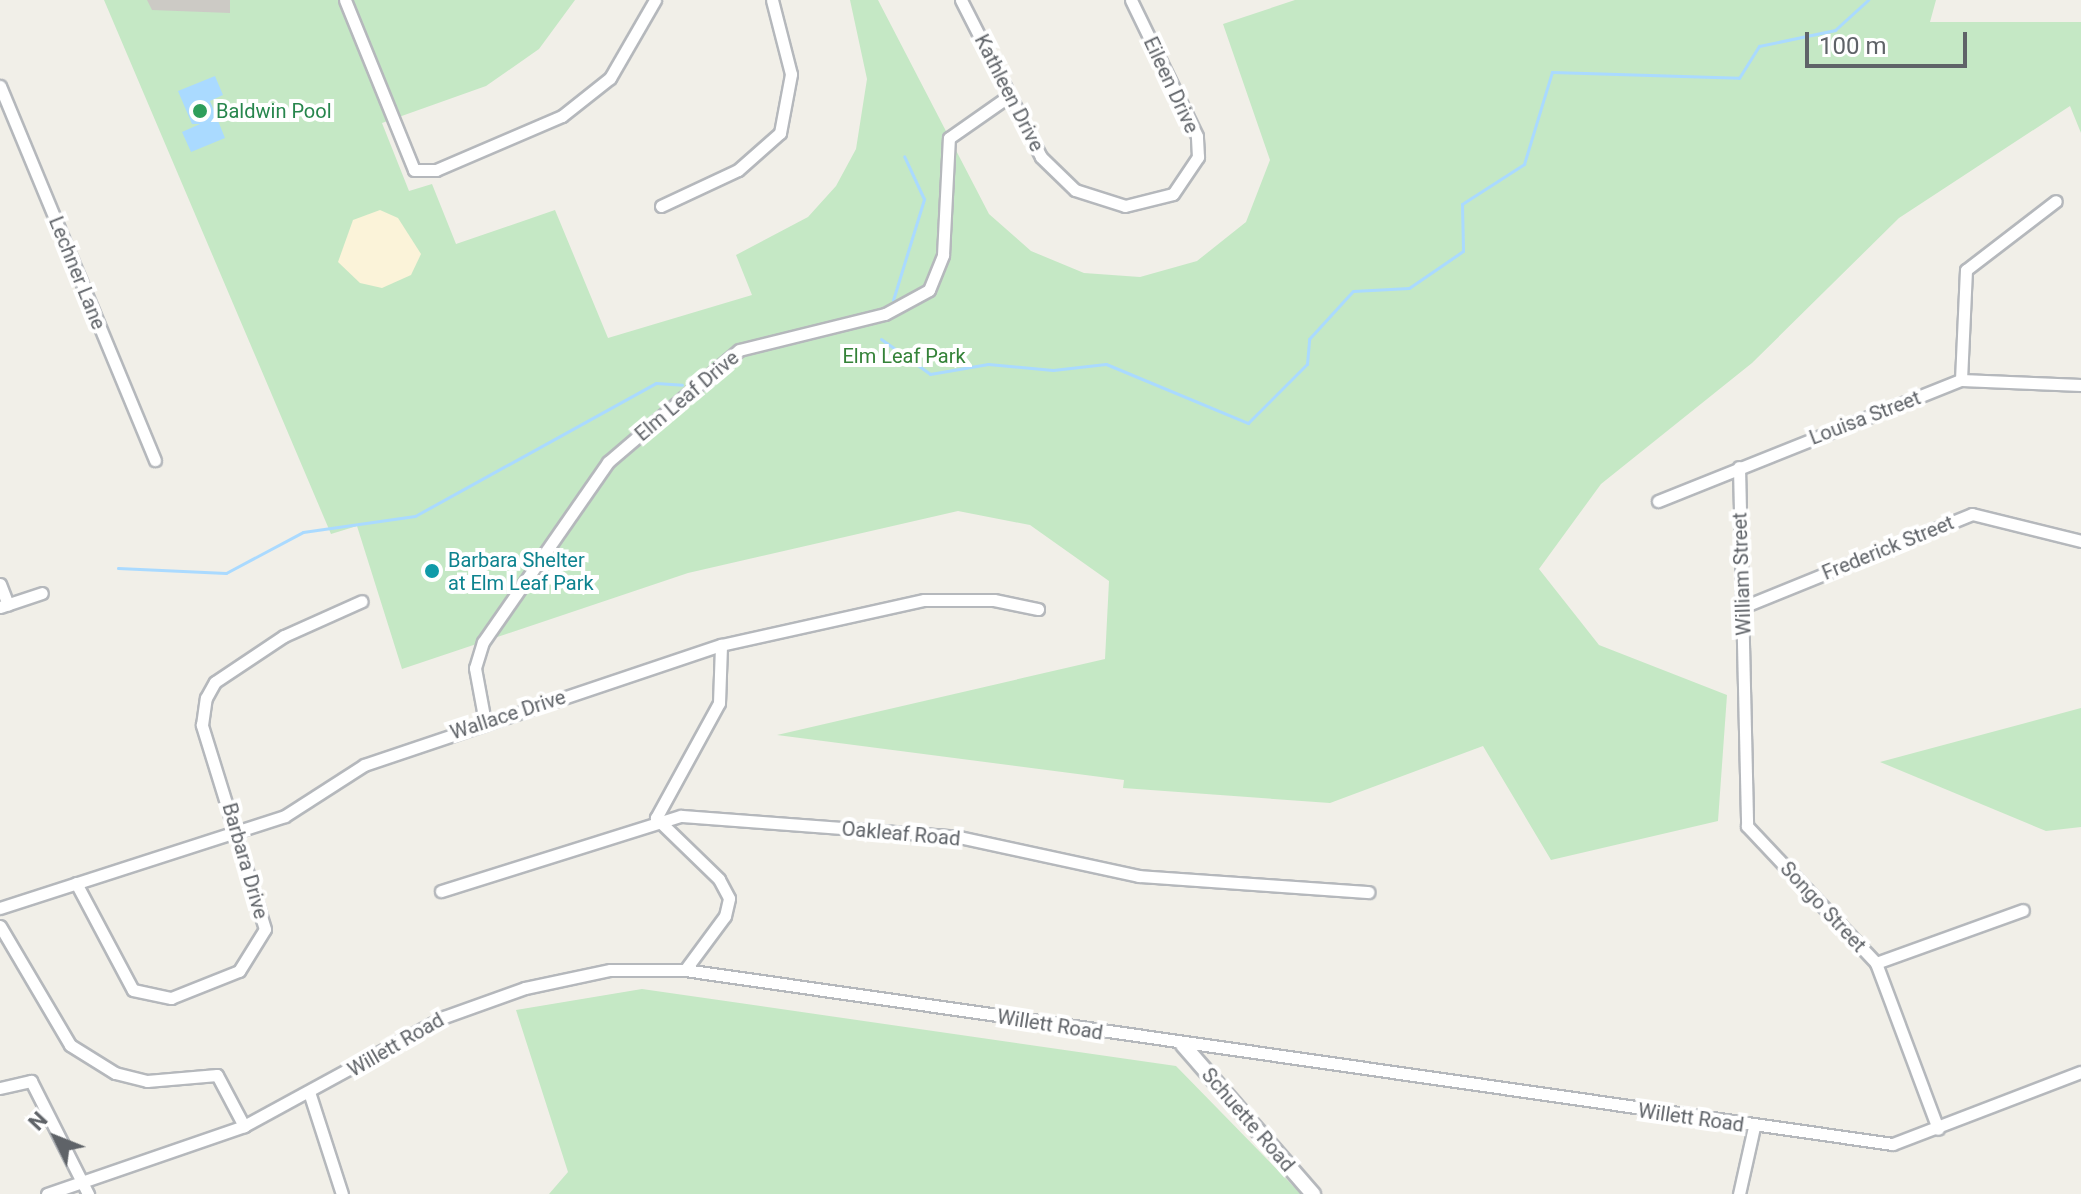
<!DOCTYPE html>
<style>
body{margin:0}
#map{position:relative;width:2081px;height:1194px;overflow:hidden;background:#f1efe8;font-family:Roboto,sans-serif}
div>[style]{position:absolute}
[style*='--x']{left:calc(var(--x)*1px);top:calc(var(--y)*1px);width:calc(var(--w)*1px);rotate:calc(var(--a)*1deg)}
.green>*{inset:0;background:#c5e8c5}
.sand>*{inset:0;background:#fbf3d9}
.water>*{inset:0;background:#aadaff}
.stream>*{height:3px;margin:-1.5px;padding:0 1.5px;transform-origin:1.5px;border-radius:1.5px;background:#aadaff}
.building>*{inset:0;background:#cccac5}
.roads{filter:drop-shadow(2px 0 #b5b8bc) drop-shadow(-2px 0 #b5b8bc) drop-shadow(0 2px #b5b8bc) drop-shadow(0 -2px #b5b8bc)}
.minor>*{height:11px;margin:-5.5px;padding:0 5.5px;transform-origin:5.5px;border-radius:5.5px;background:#fff}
.tertiary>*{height:14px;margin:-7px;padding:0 7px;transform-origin:7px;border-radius:7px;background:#fff}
.dots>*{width:22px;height:22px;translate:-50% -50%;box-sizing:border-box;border:4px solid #fff;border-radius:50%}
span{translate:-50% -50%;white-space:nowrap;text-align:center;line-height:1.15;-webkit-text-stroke:8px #fff;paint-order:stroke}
.street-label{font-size:20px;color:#5f6368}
.leisure-label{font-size:20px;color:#27864d}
.left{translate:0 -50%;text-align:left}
.park-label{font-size:20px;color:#348238}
.culture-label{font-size:20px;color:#0d838f}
.north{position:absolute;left:16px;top:1098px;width:80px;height:80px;-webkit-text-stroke:6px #fff;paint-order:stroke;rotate:313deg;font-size:22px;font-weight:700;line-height:32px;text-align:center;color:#5f6368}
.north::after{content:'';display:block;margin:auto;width:28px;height:36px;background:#5f6368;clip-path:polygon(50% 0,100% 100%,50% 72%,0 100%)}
.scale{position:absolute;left:1805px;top:32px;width:162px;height:36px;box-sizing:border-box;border:4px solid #5f6368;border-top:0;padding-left:10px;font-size:24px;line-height:28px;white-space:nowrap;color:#5f6368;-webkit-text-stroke:6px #fff;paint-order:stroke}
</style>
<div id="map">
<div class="green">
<i style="clip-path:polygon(104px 0,575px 0,539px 49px,486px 86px,382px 123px,409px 191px,432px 184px,456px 244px,555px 210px,608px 338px,752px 295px,736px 255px,808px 217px,836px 186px,856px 149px,867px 79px,850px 0,878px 0,989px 214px,1031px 251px,1084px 273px,1140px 277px,1197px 261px,1246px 222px,1270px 160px,1223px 24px,1295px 0,1936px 0,1930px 22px,2081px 22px,2081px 133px,2070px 106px,1899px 218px,1752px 363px,1601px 484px,1539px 569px,1599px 645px,1727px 695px,1718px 821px,1551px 860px,1483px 746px,1330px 803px,1123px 788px,1124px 780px,777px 735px,1105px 659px,1109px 581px,1030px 525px,958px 511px,688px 573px,402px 669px,357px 526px,331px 534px)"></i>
<i style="clip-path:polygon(2081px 708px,2081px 827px,2046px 831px,1880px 762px)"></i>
<i style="clip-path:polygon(642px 989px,1176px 1066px,1301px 1194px,549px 1194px,568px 1172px,516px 1010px)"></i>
</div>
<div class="sand">
<i style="clip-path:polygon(380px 210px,398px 218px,421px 254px,411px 275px,382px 288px,360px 283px,338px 262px,353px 220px)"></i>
</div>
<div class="water">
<i style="clip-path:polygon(215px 76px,223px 95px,210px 101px,225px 138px,191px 152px,182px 132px,200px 124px,192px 124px,178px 91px)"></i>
</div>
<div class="stream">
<i style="--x:893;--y:300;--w:106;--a:-72.9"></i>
<i style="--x:924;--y:199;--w:47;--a:-114.9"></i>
<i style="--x:881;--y:339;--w:60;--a:35.5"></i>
<i style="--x:930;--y:374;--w:59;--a:-9.8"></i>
<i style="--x:988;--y:364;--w:65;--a:5.3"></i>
<i style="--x:1053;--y:370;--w:53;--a:-6.5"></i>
<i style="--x:1106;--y:364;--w:154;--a:22.6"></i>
<i style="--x:1248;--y:423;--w:83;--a:-45"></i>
<i style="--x:1307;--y:364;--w:25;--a:-85"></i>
<i style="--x:1309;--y:339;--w:65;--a:-47.5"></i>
<i style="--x:1353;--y:291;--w:56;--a:-3.1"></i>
<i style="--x:1409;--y:288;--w:65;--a:-34.4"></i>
<i style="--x:1463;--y:251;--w:47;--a:-91.2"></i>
<i style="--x:1462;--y:204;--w:74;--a:-32.8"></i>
<i style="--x:1524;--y:164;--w:96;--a:-73.1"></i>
<i style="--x:1552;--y:72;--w:187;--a:1.8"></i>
<i style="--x:1739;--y:78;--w:38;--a:-58"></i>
<i style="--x:1759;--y:46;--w:78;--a:-11.9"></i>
<i style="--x:1835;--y:30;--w:45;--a:-42.3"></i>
<i style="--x:118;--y:568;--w:108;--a:2.7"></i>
<i style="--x:226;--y:573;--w:87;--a:-28"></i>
<i style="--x:303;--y:532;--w:113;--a:-8.1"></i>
<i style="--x:415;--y:516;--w:275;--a:-28.9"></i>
<i style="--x:656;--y:383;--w:26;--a:4"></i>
</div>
<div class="building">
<i style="clip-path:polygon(147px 0,230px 0,230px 13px,152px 10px)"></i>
</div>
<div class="roads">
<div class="minor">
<i style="--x:345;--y:0;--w:183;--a:67.9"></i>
<i style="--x:414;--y:170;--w:22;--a:0"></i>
<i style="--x:436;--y:170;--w:137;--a:-23.2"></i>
<i style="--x:562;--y:116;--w:61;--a:-38.4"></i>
<i style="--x:610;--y:78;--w:90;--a:-60"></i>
<i style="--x:961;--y:0;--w:176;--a:63"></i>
<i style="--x:1041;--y:157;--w:47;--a:44.1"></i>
<i style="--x:1075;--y:190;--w:52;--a:17.7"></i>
<i style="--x:1125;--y:206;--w:49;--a:-14"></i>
<i style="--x:1173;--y:194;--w:45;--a:-56"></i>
<i style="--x:1198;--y:157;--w:21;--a:-93"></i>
<i style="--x:1197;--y:136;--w:151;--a:-115.9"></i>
<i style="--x:0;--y:86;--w:405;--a:67.5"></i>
<i style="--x:661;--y:206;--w:85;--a:-25.1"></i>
<i style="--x:738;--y:170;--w:56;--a:-41.4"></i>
<i style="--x:780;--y:133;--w:60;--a:-79.4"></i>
<i style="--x:791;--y:74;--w:76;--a:-104.4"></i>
<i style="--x:1961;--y:380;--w:110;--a:-87.4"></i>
<i style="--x:1966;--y:270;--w:113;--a:-37.5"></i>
<i style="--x:1739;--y:467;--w:359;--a:88.7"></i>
<i style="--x:1747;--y:826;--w:188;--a:46.7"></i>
<i style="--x:1876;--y:963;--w:177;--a:69.5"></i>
<i style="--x:1658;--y:501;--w:326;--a:-21.8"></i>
<i style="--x:1961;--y:380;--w:120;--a:2.4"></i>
<i style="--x:0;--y:584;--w:22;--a:69"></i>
<i style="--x:0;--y:607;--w:44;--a:-18.4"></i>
<i style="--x:1743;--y:607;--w:247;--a:-22.1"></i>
<i style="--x:1972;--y:514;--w:112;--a:13.9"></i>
<i style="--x:485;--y:722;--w:55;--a:-100.5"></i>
<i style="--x:475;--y:668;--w:27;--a:-73"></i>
<i style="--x:483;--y:642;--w:219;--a:-55.2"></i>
<i style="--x:608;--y:462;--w:172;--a:-40.5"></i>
<i style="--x:739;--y:350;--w:150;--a:-13.9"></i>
<i style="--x:885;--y:314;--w:50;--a:-28.6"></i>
<i style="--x:929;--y:290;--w:38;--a:-68"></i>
<i style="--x:943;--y:255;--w:117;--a:-87.1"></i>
<i style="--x:949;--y:138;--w:73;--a:-35"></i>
<i style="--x:76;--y:883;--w:121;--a:62"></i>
<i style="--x:133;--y:990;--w:39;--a:12"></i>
<i style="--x:171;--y:998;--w:73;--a:-21.7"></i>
<i style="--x:239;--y:971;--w:49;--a:-58.2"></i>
<i style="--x:265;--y:929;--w:214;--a:-107.2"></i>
<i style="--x:202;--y:725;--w:27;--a:-82"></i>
<i style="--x:206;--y:698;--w:18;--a:-61"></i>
<i style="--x:215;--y:682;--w:83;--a:-33.7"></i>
<i style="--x:284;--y:636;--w:85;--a:-24.2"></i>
<i style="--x:441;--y:891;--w:251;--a:-17.4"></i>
<i style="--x:681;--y:816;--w:279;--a:4.3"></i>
<i style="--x:959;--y:837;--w:184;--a:12.2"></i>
<i style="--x:1139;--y:876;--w:230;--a:4"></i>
<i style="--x:0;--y:908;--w:299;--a:-17.9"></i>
<i style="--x:285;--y:816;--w:94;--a:-32.8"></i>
<i style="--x:364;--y:765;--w:377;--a:-18.6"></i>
<i style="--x:721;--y:645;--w:208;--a:-12.5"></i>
<i style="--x:924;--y:600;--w:70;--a:0"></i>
<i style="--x:994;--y:600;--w:45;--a:11.6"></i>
<i style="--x:0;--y:926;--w:138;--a:59.5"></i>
<i style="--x:70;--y:1045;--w:53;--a:31.9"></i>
<i style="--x:115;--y:1073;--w:33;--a:14"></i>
<i style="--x:147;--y:1081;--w:70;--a:-4.9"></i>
<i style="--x:217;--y:1075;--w:58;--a:62.1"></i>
<i style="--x:1876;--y:963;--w:156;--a:-19.8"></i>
<i style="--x:685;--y:970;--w:67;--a:-53.5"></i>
<i style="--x:725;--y:916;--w:18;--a:-77"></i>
<i style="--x:729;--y:898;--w:21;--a:-118"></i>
<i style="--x:719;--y:879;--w:88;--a:-135.9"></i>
<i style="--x:656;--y:818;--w:131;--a:-61.3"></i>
<i style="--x:719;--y:703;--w:58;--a:-88"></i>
<i style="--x:0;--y:1088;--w:32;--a:-13"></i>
<i style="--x:31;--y:1081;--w:127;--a:63.2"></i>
<i style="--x:310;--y:1095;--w:104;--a:72.1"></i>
<i style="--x:47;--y:1194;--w:208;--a:-19"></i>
<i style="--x:244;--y:1126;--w:228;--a:-28.6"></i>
<i style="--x:444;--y:1017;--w:86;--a:-19.7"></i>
<i style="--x:525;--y:988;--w:87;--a:-12"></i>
<i style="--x:610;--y:970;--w:75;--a:0"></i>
<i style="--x:685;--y:970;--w:1220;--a:8.2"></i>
<i style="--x:1893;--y:1144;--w:201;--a:-21"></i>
<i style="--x:1739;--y:1194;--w:69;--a:-77.4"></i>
</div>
<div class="tertiary">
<i style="--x:1183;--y:1045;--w:198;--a:48.9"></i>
</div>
</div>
<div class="dots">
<i style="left:200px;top:111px;background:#2e9e5b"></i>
<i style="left:432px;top:571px;background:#0f9aa8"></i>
</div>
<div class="street-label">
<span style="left:1171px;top:85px;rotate:65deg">Eileen Drive</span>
<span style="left:1009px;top:93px;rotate:63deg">Kathleen Drive</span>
<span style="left:77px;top:273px;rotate:68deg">Lechner Lane</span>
<span style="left:687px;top:396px;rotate:-40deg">Elm Leaf Drive</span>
<span style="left:1865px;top:418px;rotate:-21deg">Louisa Street</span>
<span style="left:1888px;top:548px;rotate:-22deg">Frederick Street</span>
<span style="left:1742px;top:574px;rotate:-92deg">William Street</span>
<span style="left:508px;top:715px;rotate:-18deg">Wallace Drive</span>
<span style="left:901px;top:834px;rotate:5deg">Oakleaf Road</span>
<span style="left:245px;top:861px;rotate:74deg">Barbara Drive</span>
<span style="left:1823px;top:907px;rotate:47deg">Songo Street</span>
<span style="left:1050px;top:1025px;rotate:9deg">Willett Road</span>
<span style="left:396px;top:1045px;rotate:-30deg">Willett Road</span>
<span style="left:1691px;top:1118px;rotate:8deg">Willett Road</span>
<span style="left:1248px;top:1120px;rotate:49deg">Schuette Road</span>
</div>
<div class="leisure-label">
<span class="left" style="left:216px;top:111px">Baldwin Pool</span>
</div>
<div class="park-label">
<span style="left:904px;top:356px">Elm Leaf Park</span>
</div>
<div class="culture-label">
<span class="left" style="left:448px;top:572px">Barbara Shelter<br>at Elm Leaf Park</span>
</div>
<div class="north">N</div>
<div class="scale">100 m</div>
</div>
